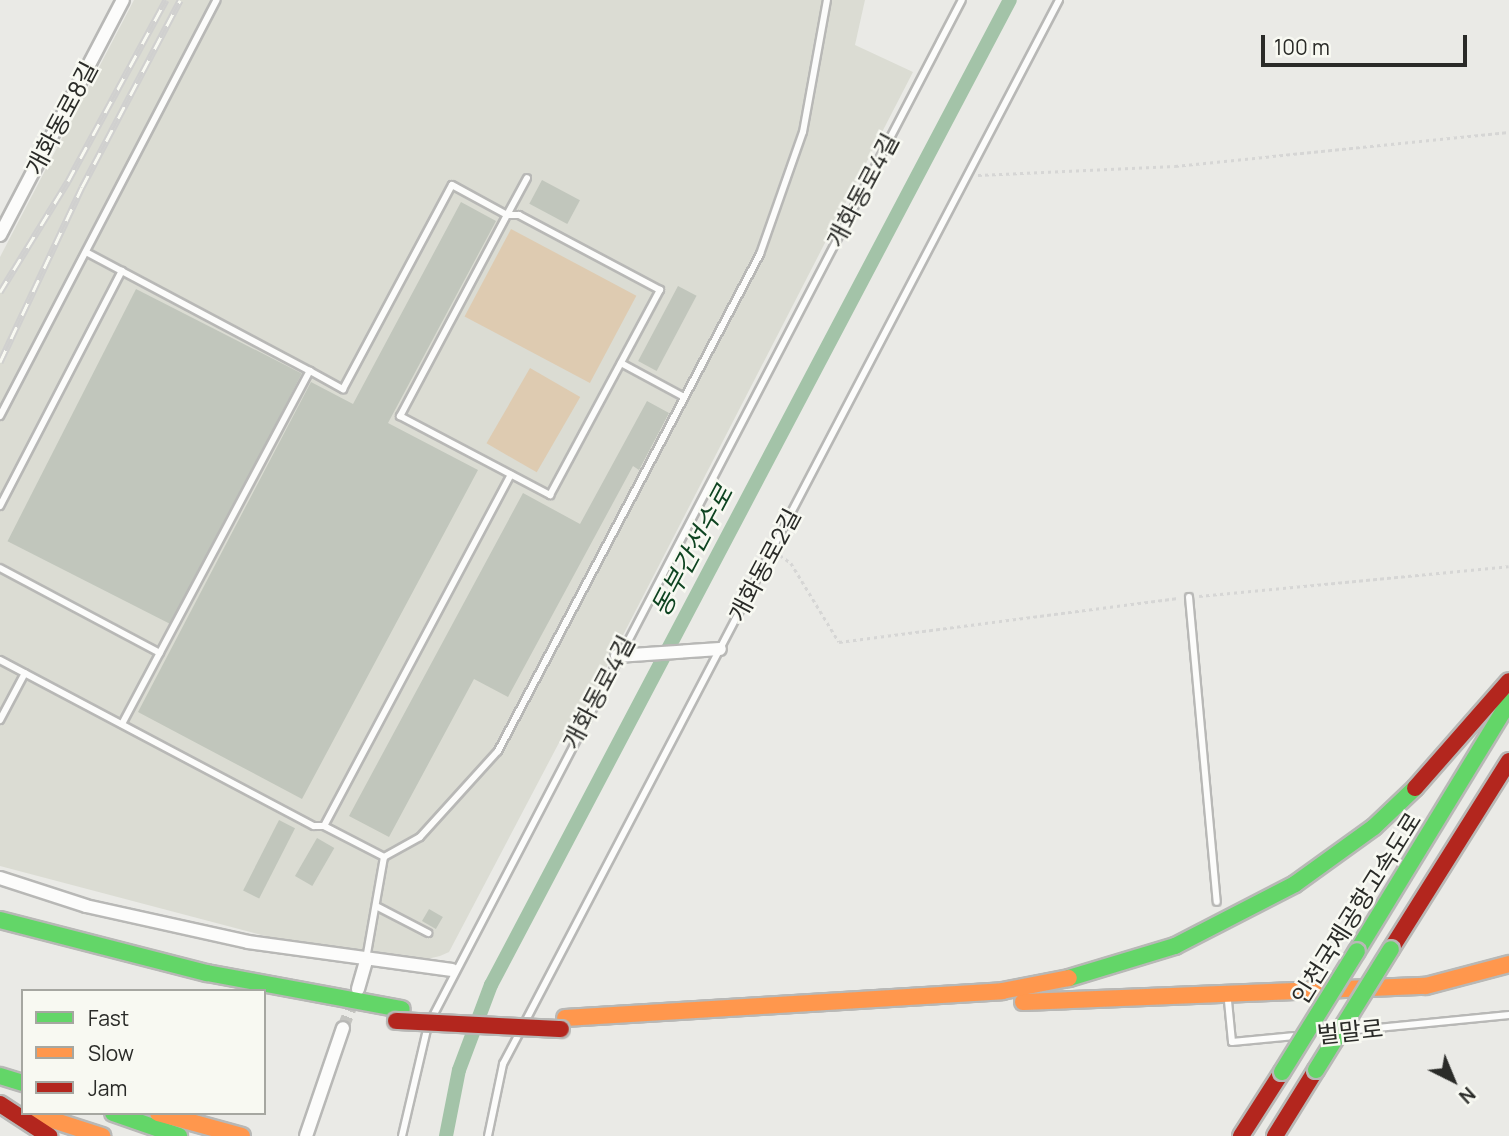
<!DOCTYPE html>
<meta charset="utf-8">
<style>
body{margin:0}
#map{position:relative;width:1509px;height:1136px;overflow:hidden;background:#eaeae6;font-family:Manrope,"Noto Sans KR",sans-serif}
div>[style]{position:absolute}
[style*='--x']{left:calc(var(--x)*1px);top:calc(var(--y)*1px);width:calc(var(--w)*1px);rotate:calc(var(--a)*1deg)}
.built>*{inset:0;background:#dbdcd3}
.green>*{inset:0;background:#decbb1;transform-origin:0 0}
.canal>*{height:14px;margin:-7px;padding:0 7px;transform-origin:7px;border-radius:7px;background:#a3c3a8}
.building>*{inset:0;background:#c1c6bc;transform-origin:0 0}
.street-tunnel>*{height:12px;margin-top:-6px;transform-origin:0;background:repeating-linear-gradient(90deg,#c4c4c0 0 12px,transparent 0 18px)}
.path>*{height:2.5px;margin-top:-1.25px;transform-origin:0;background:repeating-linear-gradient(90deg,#d6d6d5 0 3.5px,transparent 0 7px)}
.roads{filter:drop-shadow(2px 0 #b8b8b6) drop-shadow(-2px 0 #b8b8b6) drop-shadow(0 2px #b8b8b6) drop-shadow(0 -2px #b8b8b6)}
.lane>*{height:6px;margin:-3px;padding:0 3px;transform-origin:3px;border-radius:3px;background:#fcfcfb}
.street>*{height:12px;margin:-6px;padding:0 6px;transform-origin:6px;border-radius:6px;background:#fcfcfb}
.fast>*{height:16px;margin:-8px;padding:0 8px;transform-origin:8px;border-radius:8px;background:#63d668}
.slow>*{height:16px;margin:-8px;padding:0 8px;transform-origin:8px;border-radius:8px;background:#ff974d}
.jam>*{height:16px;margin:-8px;padding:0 8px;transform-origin:8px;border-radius:8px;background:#b3261e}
.rail>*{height:7px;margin-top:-3.5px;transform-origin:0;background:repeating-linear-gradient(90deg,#f8f9f2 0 13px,#d0d0cf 0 26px);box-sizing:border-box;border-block:2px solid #d0d0cf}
.bridges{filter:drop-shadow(2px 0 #b8b8b6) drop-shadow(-2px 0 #b8b8b6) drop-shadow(0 2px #b8b8b6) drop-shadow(0 -2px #b8b8b6)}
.fast-bridge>*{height:16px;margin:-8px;padding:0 8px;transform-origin:8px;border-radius:8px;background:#63d668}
.jam-bridge>*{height:16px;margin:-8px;padding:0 8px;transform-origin:8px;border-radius:8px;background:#b3261e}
span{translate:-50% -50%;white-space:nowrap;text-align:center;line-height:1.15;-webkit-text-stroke:5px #f8f9f2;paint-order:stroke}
.street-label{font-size:24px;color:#2a2b28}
.water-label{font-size:26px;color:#0e4421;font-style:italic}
.legend{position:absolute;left:21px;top:989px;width:245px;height:126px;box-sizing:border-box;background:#f8f9f2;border:2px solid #a6a7a1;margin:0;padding:9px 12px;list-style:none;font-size:21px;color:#2a2b28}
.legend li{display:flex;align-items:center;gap:14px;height:35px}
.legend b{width:35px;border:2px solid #a6a7a1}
.north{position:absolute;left:1418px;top:1045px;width:70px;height:70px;-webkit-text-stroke:5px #f8f9f2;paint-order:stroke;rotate:137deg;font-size:19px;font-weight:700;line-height:28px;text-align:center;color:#2a2b28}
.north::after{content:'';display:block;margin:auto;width:24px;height:32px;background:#2a2b28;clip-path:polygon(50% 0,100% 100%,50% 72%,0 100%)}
.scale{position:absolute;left:1261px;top:35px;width:206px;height:32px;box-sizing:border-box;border:4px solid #2a2b28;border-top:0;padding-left:9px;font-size:21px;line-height:24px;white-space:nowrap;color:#2a2b28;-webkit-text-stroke:5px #f8f9f2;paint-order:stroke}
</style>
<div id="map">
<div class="built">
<i style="clip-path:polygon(134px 0,865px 0,855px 45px,913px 72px,586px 707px,572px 718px,449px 952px,440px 956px,427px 959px,269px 937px,0 866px,0 257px)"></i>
</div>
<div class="green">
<i style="left:511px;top:229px;width:142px;height:99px;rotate:28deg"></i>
<i style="left:530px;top:368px;width:58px;height:87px;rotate:30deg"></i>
</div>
<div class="canal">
<i style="--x:446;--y:1136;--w:67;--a:-78.9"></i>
<i style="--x:459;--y:1070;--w:91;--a:-69.4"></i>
<i style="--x:491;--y:985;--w:1113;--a:-62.22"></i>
</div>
<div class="building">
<i style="left:542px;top:180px;width:43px;height:27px;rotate:28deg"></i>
<i style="clip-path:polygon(461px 202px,496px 221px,388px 423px,478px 470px,302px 799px,138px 712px,311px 382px,353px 404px)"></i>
<i style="left:678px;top:286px;width:21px;height:85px;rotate:28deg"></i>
<i style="left:136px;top:289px;width:186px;height:283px;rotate:27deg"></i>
<i style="clip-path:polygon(647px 401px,669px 413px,639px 470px,633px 466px,508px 697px,474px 679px,389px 837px,349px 816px,523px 493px,580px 524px)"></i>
<i style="left:279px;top:820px;width:18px;height:79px;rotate:27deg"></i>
<i style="left:317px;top:838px;width:20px;height:44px;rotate:30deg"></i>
<i style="left:429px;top:909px;width:16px;height:14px;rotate:30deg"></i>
</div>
<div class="street-tunnel">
<i style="--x:343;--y:1028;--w:31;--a:-69"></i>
</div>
<div class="path">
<i style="--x:978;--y:175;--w:197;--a:-2.6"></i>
<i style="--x:1175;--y:166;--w:336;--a:-5.8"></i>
<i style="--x:780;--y:555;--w:14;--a:36"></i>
<i style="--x:791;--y:563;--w:92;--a:58.7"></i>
<i style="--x:839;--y:642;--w:342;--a:-7.4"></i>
<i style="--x:1199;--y:596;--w:311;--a:-5.5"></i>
</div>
<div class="roads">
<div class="lane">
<i style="--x:86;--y:252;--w:254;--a:28"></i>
<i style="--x:621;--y:363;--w:72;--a:28.4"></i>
<i style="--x:0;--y:416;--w:469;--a:-62.5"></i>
<i style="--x:0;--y:506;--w:265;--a:-62.6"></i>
<i style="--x:0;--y:568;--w:181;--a:28"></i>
<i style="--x:1189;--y:597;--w:306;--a:84.8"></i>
<i style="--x:0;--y:660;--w:355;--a:27.9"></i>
<i style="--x:314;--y:826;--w:10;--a:0"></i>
<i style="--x:324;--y:826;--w:68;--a:27.3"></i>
<i style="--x:384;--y:857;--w:104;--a:100"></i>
<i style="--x:0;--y:720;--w:53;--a:-62"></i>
<i style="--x:122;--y:724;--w:400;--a:-62"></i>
<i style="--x:310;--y:371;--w:38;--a:29"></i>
<i style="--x:343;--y:389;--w:231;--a:-61.9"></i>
<i style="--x:452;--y:185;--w:63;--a:28.6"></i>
<i style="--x:507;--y:215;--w:228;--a:118"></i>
<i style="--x:400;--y:416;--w:170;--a:27.8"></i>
<i style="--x:550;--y:495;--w:233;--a:-61.8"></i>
<i style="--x:660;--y:290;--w:160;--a:-152"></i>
<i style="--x:519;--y:215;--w:12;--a:180"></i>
<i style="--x:507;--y:215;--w:42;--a:-61.6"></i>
<i style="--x:324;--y:826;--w:398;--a:-62"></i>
<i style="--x:384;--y:857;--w:41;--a:-29.1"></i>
<i style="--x:420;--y:837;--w:116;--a:-47.8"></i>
<i style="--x:498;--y:751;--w:562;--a:-62.2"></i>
<i style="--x:760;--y:254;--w:129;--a:-70.6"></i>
<i style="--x:803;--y:132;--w:134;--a:-79.7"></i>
<i style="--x:376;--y:906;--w:59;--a:27.4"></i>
<i style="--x:1228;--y:1001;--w:41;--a:84.4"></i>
<i style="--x:1232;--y:1042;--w:63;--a:-5.4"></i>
<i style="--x:433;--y:1016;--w:1145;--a:-62.5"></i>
<i style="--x:525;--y:1022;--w:1153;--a:-62.41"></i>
<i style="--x:1347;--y:1031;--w:163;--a:-5.6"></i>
<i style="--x:402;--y:1136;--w:110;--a:-76.8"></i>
<i style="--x:488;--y:1136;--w:74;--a:-78.2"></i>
<i style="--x:503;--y:1064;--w:36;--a:-62"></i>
</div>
<div class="street">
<i style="--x:0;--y:235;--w:265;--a:-62.4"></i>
<i style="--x:617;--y:656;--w:103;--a:-3.9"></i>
<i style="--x:0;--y:878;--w:90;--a:18"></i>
<i style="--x:86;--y:906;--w:166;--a:12.5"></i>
<i style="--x:248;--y:942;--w:206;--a:7.8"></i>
<i style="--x:358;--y:989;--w:29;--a:-74"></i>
<i style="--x:306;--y:1136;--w:114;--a:-71.1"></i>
</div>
<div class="fast">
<i style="--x:0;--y:920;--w:214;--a:14.4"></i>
<i style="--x:207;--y:973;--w:198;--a:10.5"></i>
<i style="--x:1357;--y:951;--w:292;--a:-58.6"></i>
<i style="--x:1069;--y:978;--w:111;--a:-16.8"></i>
<i style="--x:1175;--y:946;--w:135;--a:-27.3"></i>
<i style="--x:1295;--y:884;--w:97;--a:-35.8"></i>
<i style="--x:1374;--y:827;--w:57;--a:-43.6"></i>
<i style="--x:0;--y:1076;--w:24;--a:17"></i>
<i style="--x:113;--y:1113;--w:70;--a:19.2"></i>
</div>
<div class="slow">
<i style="--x:1023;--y:1002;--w:403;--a:-2.3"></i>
<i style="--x:1426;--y:986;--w:86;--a:-14.8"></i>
<i style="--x:565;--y:1018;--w:438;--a:-3.5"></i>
<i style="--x:1002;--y:991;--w:68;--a:-11"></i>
<i style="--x:31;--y:1113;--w:75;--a:17.9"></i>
<i style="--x:158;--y:1113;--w:87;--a:15.3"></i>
</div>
<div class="jam">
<i style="--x:1415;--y:788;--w:142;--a:-48.7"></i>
<i style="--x:1391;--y:949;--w:222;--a:-57.9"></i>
<i style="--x:0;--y:1104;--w:59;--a:33.1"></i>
<i style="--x:1241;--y:1136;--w:76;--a:-57.4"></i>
<i style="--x:1275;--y:1136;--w:78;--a:-58.2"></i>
</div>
</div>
<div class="rail">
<i style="--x:0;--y:292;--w:130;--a:-58.5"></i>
<i style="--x:68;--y:181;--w:206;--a:-61.6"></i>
<i style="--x:0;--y:362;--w:193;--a:-64.9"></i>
<i style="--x:82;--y:187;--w:211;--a:-62.3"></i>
</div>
<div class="bridges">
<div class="fast-bridge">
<i style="--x:1316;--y:1070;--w:142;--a:-58.2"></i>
<i style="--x:1282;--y:1072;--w:142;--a:-58.2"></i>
</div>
<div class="jam-bridge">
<i style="--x:396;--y:1021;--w:165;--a:2.8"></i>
</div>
</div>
<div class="street-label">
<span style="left:61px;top:118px;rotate:-62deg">개화동로8길</span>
<span style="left:862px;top:190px;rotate:-62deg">개화동로4길</span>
<span style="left:764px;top:565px;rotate:-62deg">개화동로2길</span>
<span style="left:598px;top:692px;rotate:-62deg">개화동로4길</span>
<span style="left:1356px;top:908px;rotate:-58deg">인천국제공항고속도로</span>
<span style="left:1350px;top:1031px;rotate:-6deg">벌말로</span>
</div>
<div class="water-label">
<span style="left:692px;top:551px;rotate:-62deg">동부간선수로</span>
</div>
<ul class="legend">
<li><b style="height:9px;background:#63d668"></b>Fast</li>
<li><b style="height:9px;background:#ff974d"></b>Slow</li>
<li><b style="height:9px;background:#b3261e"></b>Jam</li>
</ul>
<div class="north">N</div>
<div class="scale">100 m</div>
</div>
